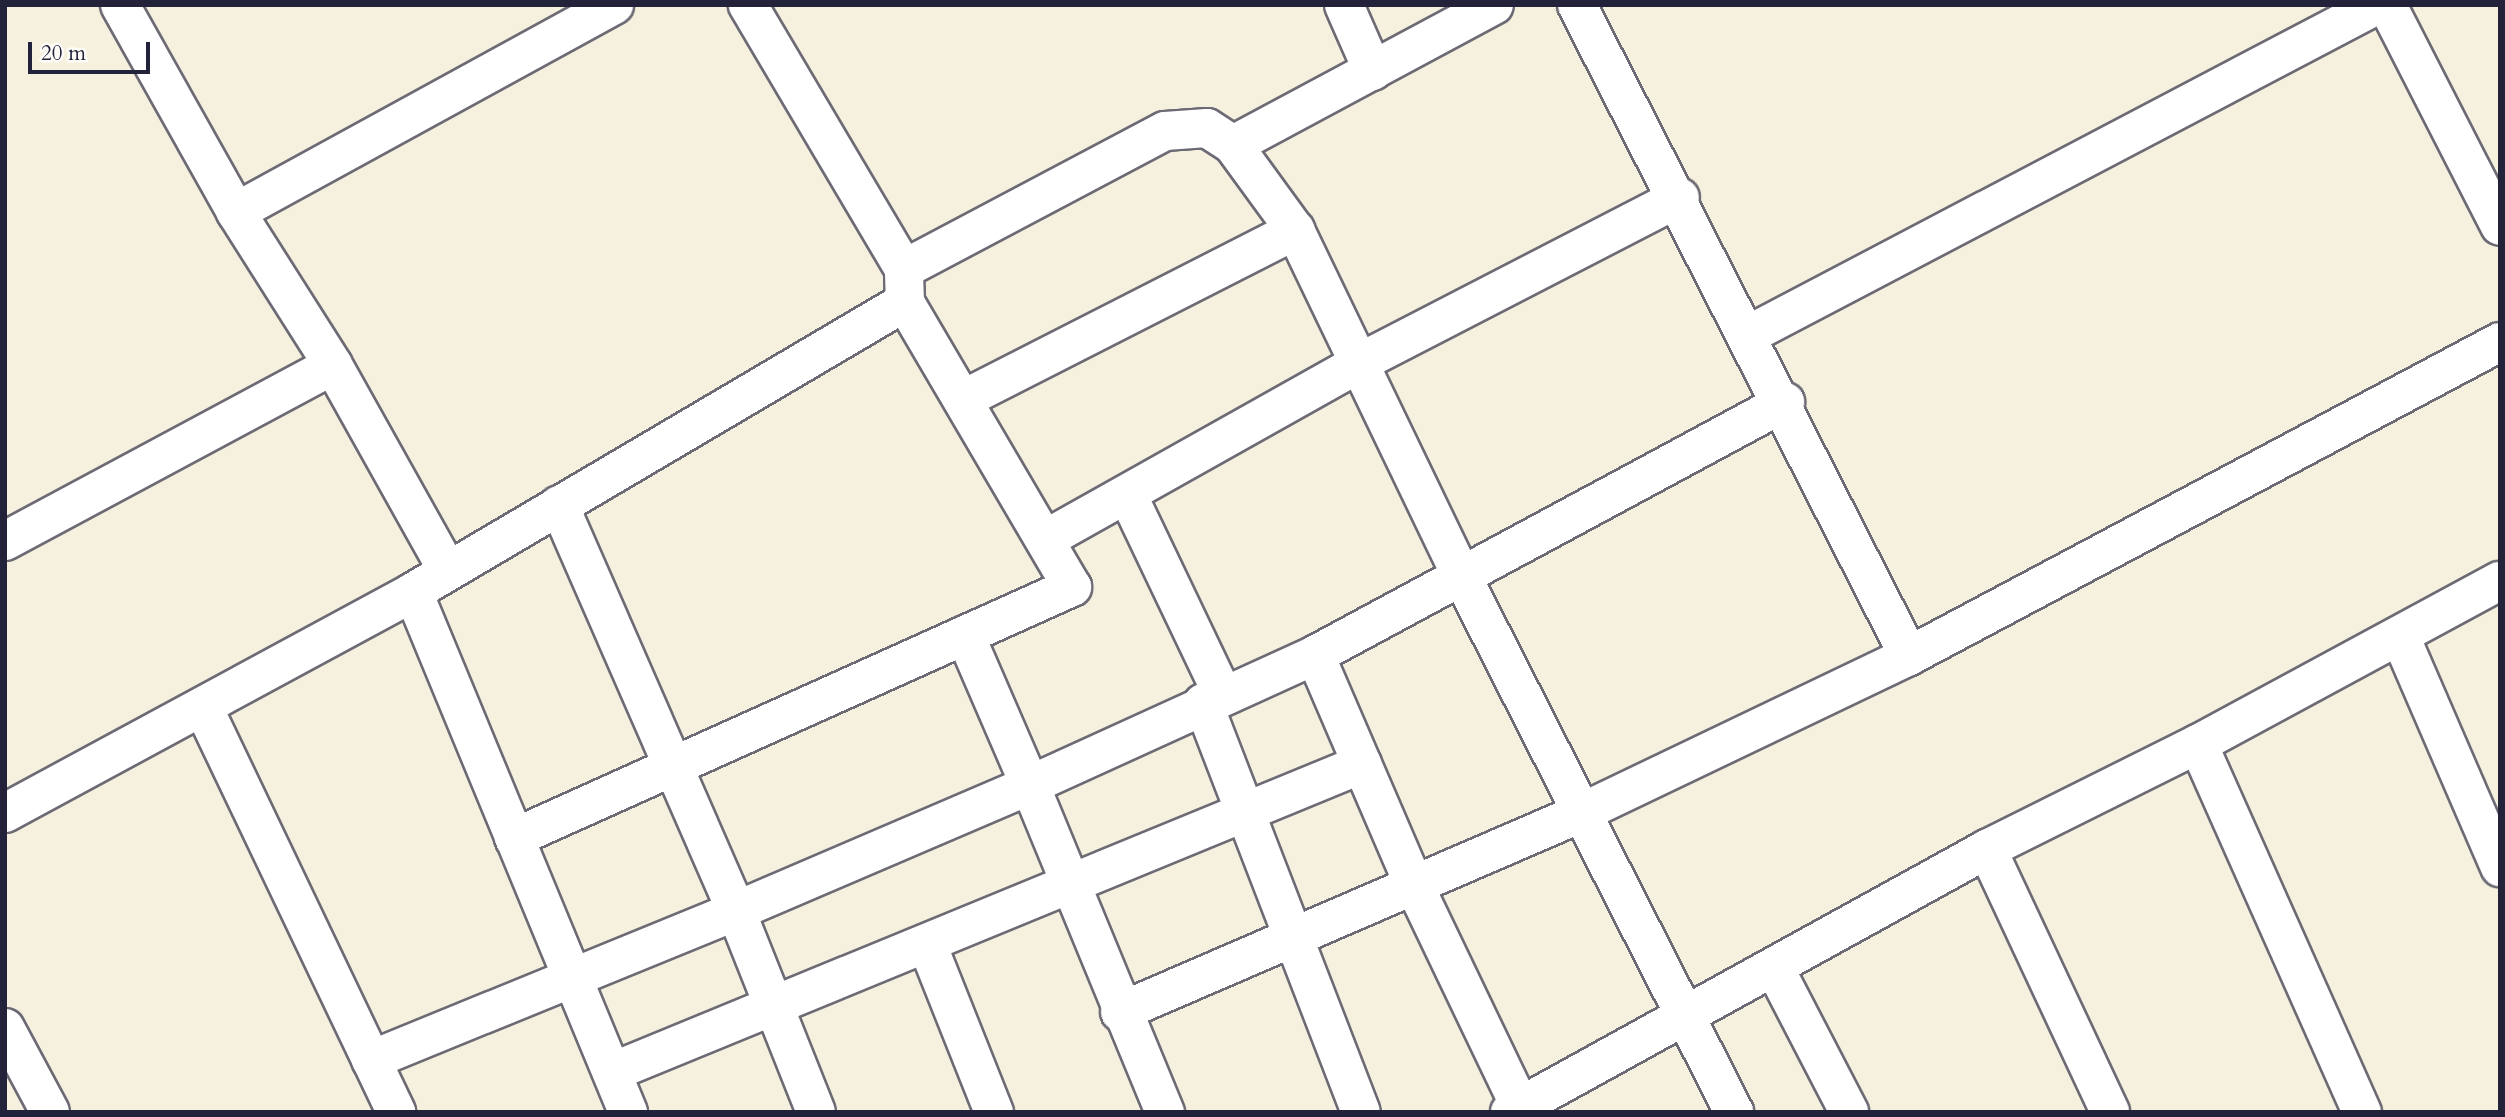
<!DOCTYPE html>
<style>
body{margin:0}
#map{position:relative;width:2505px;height:1117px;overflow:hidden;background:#f6f0de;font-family:Cardo,serif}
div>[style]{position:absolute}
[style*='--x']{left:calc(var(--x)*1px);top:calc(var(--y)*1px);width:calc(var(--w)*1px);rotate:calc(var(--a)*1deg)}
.roads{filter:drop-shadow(2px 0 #6c6a74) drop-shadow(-2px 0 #6c6a74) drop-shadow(0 2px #6c6a74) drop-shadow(0 -2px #6c6a74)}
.minor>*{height:38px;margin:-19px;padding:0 19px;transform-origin:19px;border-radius:19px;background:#fff}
span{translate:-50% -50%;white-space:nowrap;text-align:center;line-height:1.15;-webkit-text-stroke:5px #fdfcf7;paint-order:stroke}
.frame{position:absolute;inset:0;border:7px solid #22223b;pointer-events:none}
.scale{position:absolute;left:28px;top:42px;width:122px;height:32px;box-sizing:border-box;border:4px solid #22223b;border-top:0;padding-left:9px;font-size:21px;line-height:24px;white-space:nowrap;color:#22223b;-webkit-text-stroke:5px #fdfcf7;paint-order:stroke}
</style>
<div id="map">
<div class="roads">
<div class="minor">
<i style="--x:120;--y:5;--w:237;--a:60.7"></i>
<i style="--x:1344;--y:5;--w:72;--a:66.3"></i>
<i style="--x:1577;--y:5;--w:731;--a:62.98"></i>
<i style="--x:2387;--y:5;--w:248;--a:62.9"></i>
<i style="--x:1233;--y:145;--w:296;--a:-28.2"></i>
<i style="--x:904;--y:269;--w:295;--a:-27.9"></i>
<i style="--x:1165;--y:131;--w:42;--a:-4.1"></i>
<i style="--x:1207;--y:128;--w:31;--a:33"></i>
<i style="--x:1233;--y:145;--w:105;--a:53.9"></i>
<i style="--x:1295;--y:230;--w:381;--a:64.3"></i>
<i style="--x:1460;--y:573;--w:605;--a:63.05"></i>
<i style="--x:1750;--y:334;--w:708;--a:-27.69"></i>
<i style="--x:964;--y:399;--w:372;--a:-27"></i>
<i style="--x:1128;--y:496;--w:221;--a:64.5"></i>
<i style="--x:559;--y:505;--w:443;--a:66.4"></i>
<i style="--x:736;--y:911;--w:320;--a:-23.2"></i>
<i style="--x:1030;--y:785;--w:354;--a:67.6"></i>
<i style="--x:1046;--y:539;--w:359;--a:-29.3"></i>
<i style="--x:1359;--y:363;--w:361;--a:-27.3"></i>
<i style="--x:5;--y:541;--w:372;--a:-28.2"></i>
<i style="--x:448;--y:571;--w:236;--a:-119.2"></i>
<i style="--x:333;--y:365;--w:181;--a:-122.4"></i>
<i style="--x:236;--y:212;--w:431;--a:-28.7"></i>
<i style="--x:413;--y:592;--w:563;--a:67.54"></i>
<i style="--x:965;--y:635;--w:163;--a:66.6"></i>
<i style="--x:1030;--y:785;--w:313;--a:-24.5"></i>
<i style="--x:1315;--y:655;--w:534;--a:-28.29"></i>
<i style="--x:2400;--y:636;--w:252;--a:66.6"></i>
<i style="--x:1315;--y:655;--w:250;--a:66.7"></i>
<i style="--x:1414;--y:885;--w:252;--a:64.4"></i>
<i style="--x:1203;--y:703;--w:438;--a:68.9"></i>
<i style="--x:203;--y:707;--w:449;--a:64.5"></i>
<i style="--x:2198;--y:744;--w:403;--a:66"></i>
<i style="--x:5;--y:813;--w:464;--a:-28.4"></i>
<i style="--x:413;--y:592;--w:571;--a:-30.52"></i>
<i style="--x:514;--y:838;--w:612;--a:-24.22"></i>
<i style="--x:1072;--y:587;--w:330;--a:-120.4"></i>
<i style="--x:905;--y:302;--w:33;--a:-92"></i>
<i style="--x:904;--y:269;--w:307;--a:-120.6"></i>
<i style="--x:1987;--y:849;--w:290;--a:64.9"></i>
<i style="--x:927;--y:944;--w:181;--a:68.3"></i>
<i style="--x:1775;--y:969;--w:161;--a:62.6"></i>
<i style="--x:1120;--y:1012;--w:502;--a:-23.35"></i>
<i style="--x:1581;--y:813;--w:364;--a:-25.6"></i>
<i style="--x:1909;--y:656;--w:669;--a:-27.98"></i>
<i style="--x:5;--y:1028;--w:95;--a:61.8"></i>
<i style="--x:371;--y:1060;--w:394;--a:-22.2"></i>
<i style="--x:736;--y:911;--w:216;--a:68.3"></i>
<i style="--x:612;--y:1072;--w:811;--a:-22.33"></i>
<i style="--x:1510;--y:1112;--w:545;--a:-28.87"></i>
<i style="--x:1987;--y:849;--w:236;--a:-26.5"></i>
<i style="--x:2198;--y:744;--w:343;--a:-28.4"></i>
</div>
</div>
<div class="frame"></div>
<div class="scale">20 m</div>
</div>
